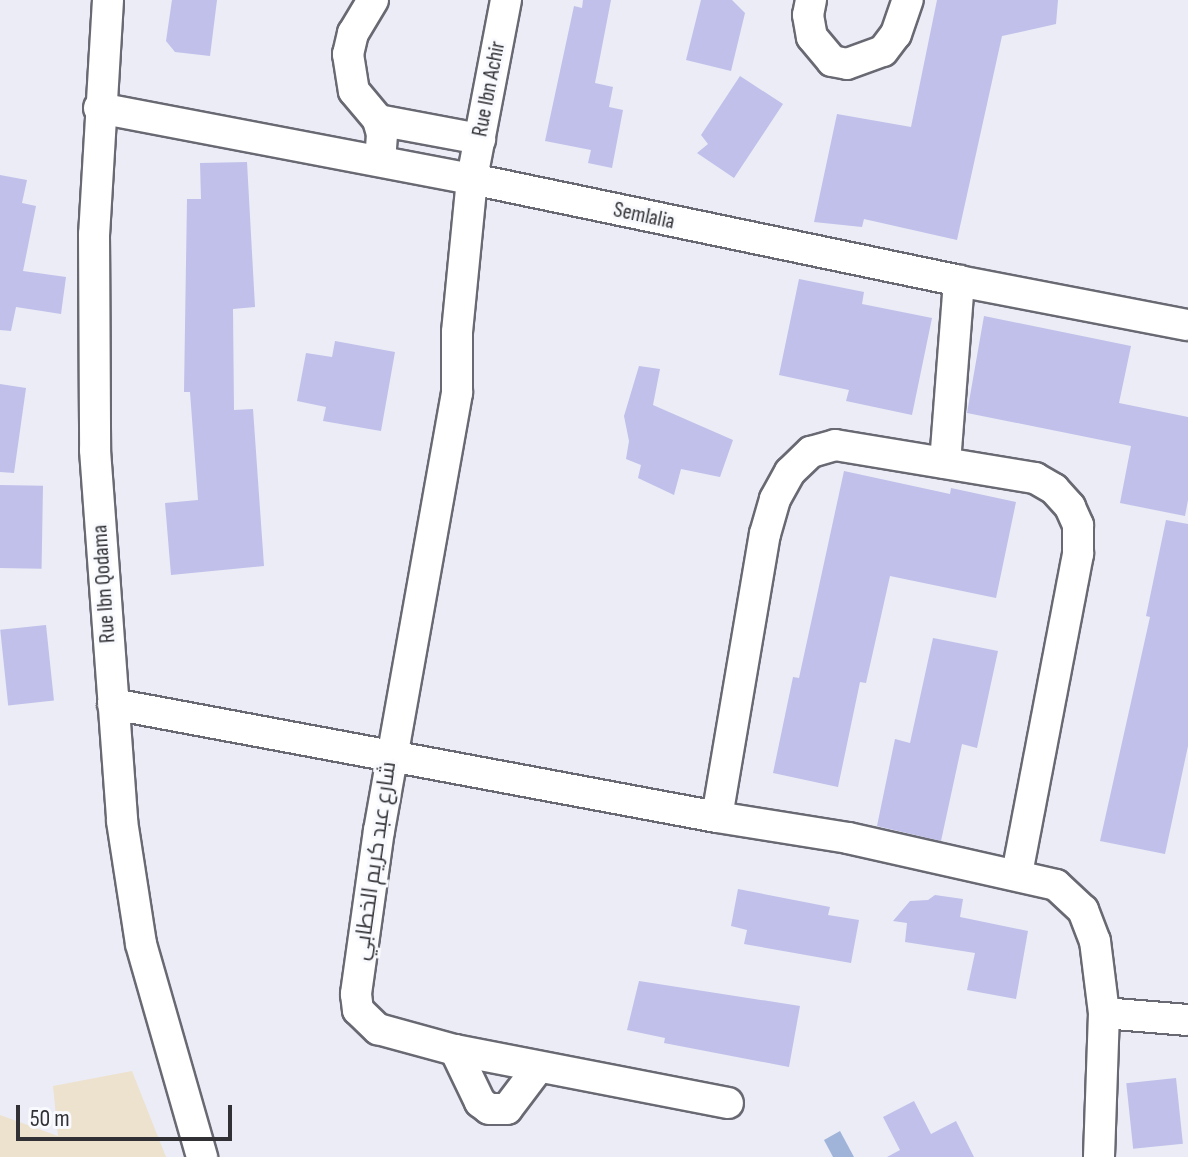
<!DOCTYPE html>
<meta charset="utf-8">
<style>
body{margin:0}
#map{position:relative;width:1188px;height:1157px;overflow:hidden;background:#ebecf6;font-family:"Sofia Sans Condensed",Cairo,sans-serif}
div>[style]{position:absolute}
[style*='--x']{left:calc(var(--x)*1px);top:calc(var(--y)*1px);width:calc(var(--w)*1px);rotate:calc(var(--a)*1deg)}
.education>*{inset:0;background:#ede2cd}
.water>*{inset:0;background:#a0b4da}
.building>*{inset:0;background:#c0c0ea;transform-origin:0 0}
.roads{filter:drop-shadow(2px 0 #686972) drop-shadow(-2px 0 #686972) drop-shadow(0 2px #686972) drop-shadow(0 -2px #686972)}
.minor>*{height:30px;margin:-15px;padding:0 15px;transform-origin:15px;border-radius:15px;background:#fff}
span{translate:-50% -50%;white-space:nowrap;text-align:center;line-height:1.15;-webkit-text-stroke:6px #f9fafe;paint-order:stroke}
.street-label{font-size:22px;color:#313135}
.scale{position:absolute;left:16px;top:1105px;width:216px;height:36px;box-sizing:border-box;border:4px solid #313135;border-top:0;padding-left:10px;font-size:24px;line-height:28px;white-space:nowrap;color:#313135;-webkit-text-stroke:6px #f9fafe;paint-order:stroke}
</style>
<div id="map">
<div class="education">
<i style="clip-path:polygon(132px 1071px,166px 1157px,0 1157px,0 1115px,58px 1136px,53px 1086px)"></i>
</div>
<div class="water">
<i style="clip-path:polygon(840px 1131px,854px 1157px,833px 1157px,824px 1140px)"></i>
</div>
<div class="building">
<i style="clip-path:polygon(172px 0,217px 0,210px 56px,175px 52px,166px 41px)"></i>
<i style="clip-path:polygon(583px 0,611px 0,595px 83px,613px 87px,609px 107px,623px 110px,612px 168px,588px 163px,591px 150px,545px 141px,574px 6px,582px 8px)"></i>
<i style="clip-path:polygon(701px 0,732px 0,745px 13px,731px 71px,686px 60px)"></i>
<i style="clip-path:polygon(937px 0,1058px 0,1056px 24px,1002px 36px,957px 240px,864px 219px,862px 227px,814px 222px,837px 114px,911px 127px)"></i>
<i style="clip-path:polygon(740px 76px,783px 104px,734px 178px,697px 153px,708px 144px,701px 135px)"></i>
<i style="clip-path:polygon(247px 162px,255px 307px,233px 309px,234px 410px,253px 409px,264px 566px,171px 575px,165px 503px,198px 500px,190px 392px,184px 392px,187px 199px,201px 199px,200px 163px)"></i>
<i style="clip-path:polygon(0 175px,27px 180px,22px 203px,36px 206px,23px 271px,66px 277px,61px 314px,16px 307px,11px 331px,0 330px)"></i>
<i style="clip-path:polygon(799px 279px,864px 292px,862px 304px,932px 318px,912px 415px,846px 401px,849px 390px,779px 375px)"></i>
<i style="clip-path:polygon(984px 316px,1131px 346px,1119px 403px,1188px 417px,1188px 500px,1185px 516px,1120px 503px,1131px 446px,967px 413px)"></i>
<i style="clip-path:polygon(335px 341px,395px 352px,381px 431px,323px 421px,326px 407px,297px 401px,306px 353px,332px 357px)"></i>
<i style="clip-path:polygon(639px 366px,660px 369px,653px 405px,733px 440px,720px 477px,681px 469px,674px 495px,638px 478px,641px 465px,626px 459px,629px 441px,624px 416px)"></i>
<i style="clip-path:polygon(0 384px,26px 388px,14px 473px,0 472px)"></i>
<i style="clip-path:polygon(844px 471px,950px 494px,951px 488px,1016px 502px,996px 598px,890px 576px,866px 683px,860px 682px,838px 787px,773px 773px,793px 677px,799px 678px)"></i>
<i style="left:0;top:485px;width:43px;height:83px;rotate:1deg"></i>
<i style="clip-path:polygon(1166px 520px,1188px 524px,1188px 746px,1165px 854px,1100px 841px,1150px 617px,1146px 616px)"></i>
<i style="left:46px;top:625px;width:76px;height:46px;rotate:84deg"></i>
<i style="clip-path:polygon(933px 638px,998px 651px,977px 748px,962px 744px,941px 841px,877px 826px,895px 739px,910px 743px)"></i>
<i style="clip-path:polygon(738px 889px,830px 907px,828px 915px,859px 920px,851px 963px,744px 944px,747px 930px,731px 926px)"></i>
<i style="clip-path:polygon(935px 895px,963px 899px,960px 917px,1028px 931px,1016px 999px,967px 990px,975px 953px,905px 942px,907px 923px,893px 921px,910px 901px,928px 900px)"></i>
<i style="clip-path:polygon(639px 981px,800px 1006px,789px 1067px,664px 1043px,665px 1038px,627px 1030px)"></i>
<i style="left:1176px;top:1078px;width:66px;height:50px;rotate:84deg"></i>
<i style="clip-path:polygon(914px 1101px,931px 1134px,956px 1121px,974px 1157px,887px 1157px,900px 1150px,883px 1117px)"></i>
</div>
<div class="roads">
<div class="minor">
<i style="--x:108;--y:0;--w:234;--a:93.4"></i>
<i style="--x:94;--y:234;--w:216;--a:89.7"></i>
<i style="--x:95;--y:450;--w:372;--a:85.8"></i>
<i style="--x:122;--y:821;--w:124;--a:81.2"></i>
<i style="--x:141;--y:944;--w:222;--a:74"></i>
<i style="--x:373;--y:0;--w:39;--a:121"></i>
<i style="--x:353;--y:33;--w:22;--a:103"></i>
<i style="--x:348;--y:54;--w:37;--a:81"></i>
<i style="--x:354;--y:91;--w:38;--a:50"></i>
<i style="--x:378;--y:120;--w:15;--a:74"></i>
<i style="--x:382;--y:134;--w:27;--a:94"></i>
<i style="--x:506;--y:0;--w:182;--a:100.8"></i>
<i style="--x:472;--y:179;--w:154;--a:95.6"></i>
<i style="--x:457;--y:332;--w:61;--a:90"></i>
<i style="--x:457;--y:393;--w:444;--a:100.1"></i>
<i style="--x:379;--y:830;--w:166;--a:98"></i>
<i style="--x:356;--y:994;--w:16;--a:83"></i>
<i style="--x:358;--y:1010;--w:28;--a:44"></i>
<i style="--x:378;--y:1029;--w:80;--a:15.3"></i>
<i style="--x:455;--y:1050;--w:278;--a:11"></i>
<i style="--x:811;--y:0;--w:15;--a:101"></i>
<i style="--x:808;--y:15;--w:22;--a:80"></i>
<i style="--x:812;--y:37;--w:31;--a:50"></i>
<i style="--x:832;--y:61;--w:15;--a:11"></i>
<i style="--x:847;--y:64;--w:38;--a:-20"></i>
<i style="--x:883;--y:51;--w:21;--a:-53"></i>
<i style="--x:896;--y:34;--w:36;--a:-71"></i>
<i style="--x:99;--y:108;--w:380;--a:10.8"></i>
<i style="--x:472;--y:179;--w:498;--a:11.8"></i>
<i style="--x:959;--y:281;--w:233;--a:10.9"></i>
<i style="--x:378;--y:120;--w:104;--a:10.6"></i>
<i style="--x:945;--y:463;--w:183;--a:-85.6"></i>
<i style="--x:113;--y:704;--w:614;--a:10.6"></i>
<i style="--x:717;--y:817;--w:133;--a:9.1"></i>
<i style="--x:848;--y:838;--w:213;--a:12.7"></i>
<i style="--x:1056;--y:885;--w:37;--a:43"></i>
<i style="--x:1083;--y:910;--w:33;--a:69"></i>
<i style="--x:1095;--y:941;--w:73;--a:82.9"></i>
<i style="--x:1104;--y:1013;--w:144;--a:92"></i>
<i style="--x:717;--y:817;--w:287;--a:-80.4"></i>
<i style="--x:765;--y:534;--w:36;--a:-74"></i>
<i style="--x:775;--y:499;--w:31;--a:-61"></i>
<i style="--x:790;--y:472;--w:29;--a:-44"></i>
<i style="--x:811;--y:452;--w:25;--a:-16"></i>
<i style="--x:835;--y:445;--w:203;--a:9.4"></i>
<i style="--x:1035;--y:478;--w:22;--a:30"></i>
<i style="--x:1054;--y:489;--w:24;--a:48"></i>
<i style="--x:1070;--y:507;--w:20;--a:66"></i>
<i style="--x:1078;--y:525;--w:29;--a:90"></i>
<i style="--x:1078;--y:554;--w:327;--a:100.8"></i>
<i style="--x:1104;--y:1013;--w:84;--a:4.8"></i>
<i style="--x:455;--y:1050;--w:58;--a:64.3"></i>
<i style="--x:480;--y:1102;--w:11;--a:38"></i>
<i style="--x:489;--y:1109;--w:18;--a:0"></i>
<i style="--x:507;--y:1109;--w:51;--a:-52.9"></i>
</div>
</div>
<div class="street-label">
<span style="left:489px;top:89px;rotate:-79deg">Rue Ibn Achir</span>
<span style="left:644px;top:216px;rotate:12deg">Semlalia</span>
<span style="left:104px;top:584px;rotate:-94deg">Rue Ibn Qodama</span>
<span style="left:375px;top:861px;rotate:-82deg">شارع عبد كريم الخطابي</span>
</div>
<div class="scale">50 m</div>
</div>
